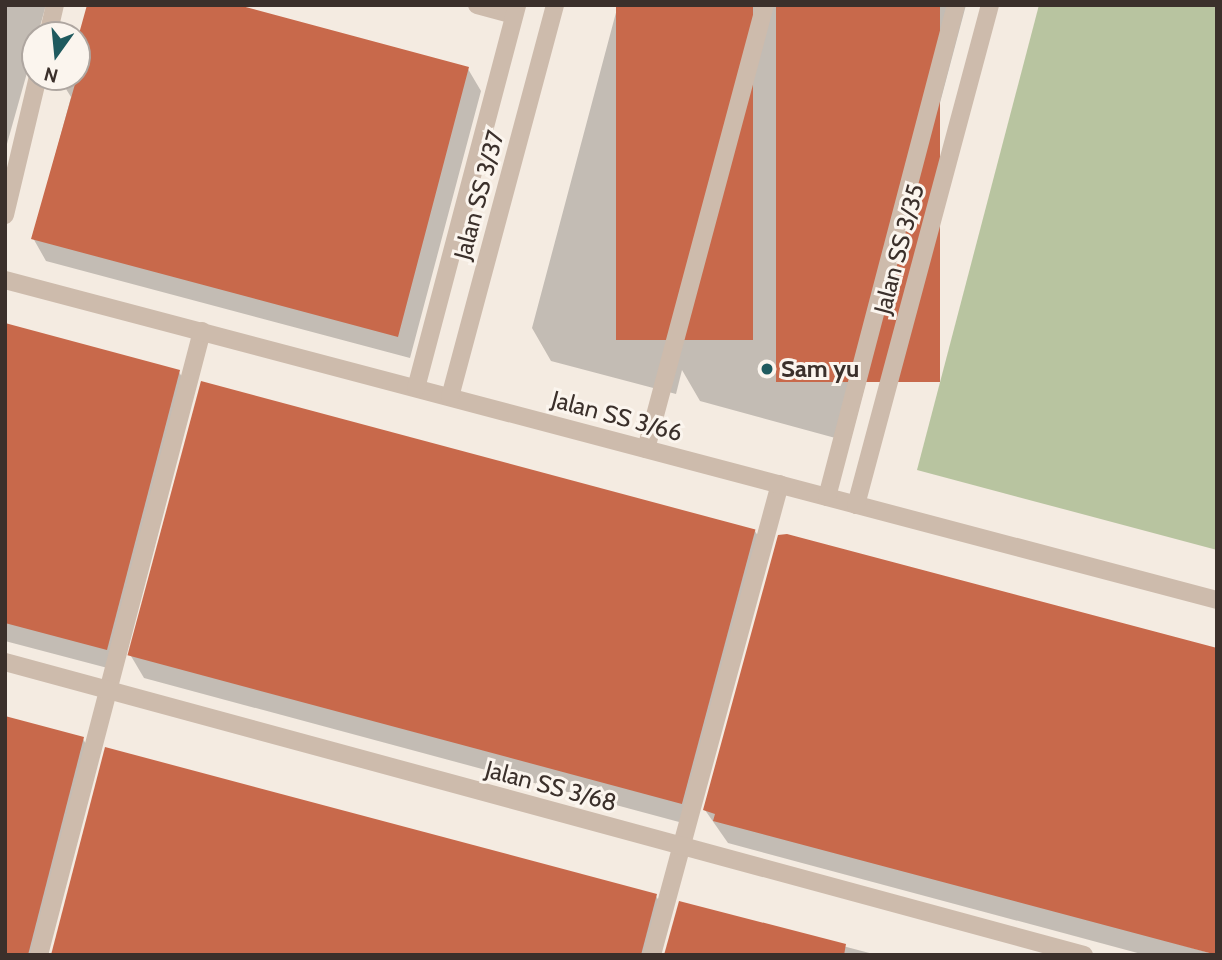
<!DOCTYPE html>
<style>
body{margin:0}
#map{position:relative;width:1222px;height:960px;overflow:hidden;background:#f4ebe1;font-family:Cabin,sans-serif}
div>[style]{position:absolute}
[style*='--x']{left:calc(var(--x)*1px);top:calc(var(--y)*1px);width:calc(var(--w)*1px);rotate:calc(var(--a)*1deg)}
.green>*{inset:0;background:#b8c4a0}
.shadow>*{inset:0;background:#0003}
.building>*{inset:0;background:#c8694b;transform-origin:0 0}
.lane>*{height:18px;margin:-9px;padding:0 9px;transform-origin:9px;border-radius:9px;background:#cdbbac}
.street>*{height:18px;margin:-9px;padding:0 9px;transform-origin:9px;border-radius:9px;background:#cdbbac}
.dots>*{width:19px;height:19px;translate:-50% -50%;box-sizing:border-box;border:4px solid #fbf5ee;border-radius:50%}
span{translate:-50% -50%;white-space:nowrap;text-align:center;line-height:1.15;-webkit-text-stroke:6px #fbf5ee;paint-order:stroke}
.street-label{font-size:24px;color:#3b302b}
.poi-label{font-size:24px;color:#3b302b;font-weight:700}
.left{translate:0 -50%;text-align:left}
.frame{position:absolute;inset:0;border:7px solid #3b302b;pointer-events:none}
.north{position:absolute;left:21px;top:21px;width:70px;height:70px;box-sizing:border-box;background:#fbf5ee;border:2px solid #aea6a0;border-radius:50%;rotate:195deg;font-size:19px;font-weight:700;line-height:28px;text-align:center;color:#3b302b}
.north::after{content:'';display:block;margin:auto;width:24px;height:32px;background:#1f5a5e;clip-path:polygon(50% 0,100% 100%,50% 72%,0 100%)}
</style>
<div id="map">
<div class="green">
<i style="clip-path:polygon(1039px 5px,1217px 5px,1217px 550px,917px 470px)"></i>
</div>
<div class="shadow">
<i style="clip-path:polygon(5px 5px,46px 5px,5px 151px)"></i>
<i style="clip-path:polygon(618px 5px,966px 5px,850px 442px,700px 401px,682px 370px,676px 394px,551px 361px,532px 328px)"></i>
<i style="clip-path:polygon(77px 48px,468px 69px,481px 91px,410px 358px,46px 261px,33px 238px,71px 97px,66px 89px,69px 77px,77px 77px)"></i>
<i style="clip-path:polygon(5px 325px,179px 372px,192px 394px,119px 671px,5px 641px)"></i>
<i style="clip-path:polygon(755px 531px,768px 553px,694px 826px,144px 678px,131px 656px)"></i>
<i style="clip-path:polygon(83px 739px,96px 761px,45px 955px,5px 955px)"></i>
<i style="clip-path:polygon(705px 810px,1217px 955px,1145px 955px,728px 843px)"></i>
<i style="clip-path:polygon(656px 896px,669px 918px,659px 955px,53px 955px)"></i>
<i style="clip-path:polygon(680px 903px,877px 955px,666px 955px)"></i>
</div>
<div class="building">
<i style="clip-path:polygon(87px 5px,238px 5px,469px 67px,398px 337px,31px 239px,77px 77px,77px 41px)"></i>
<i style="left:616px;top:5px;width:137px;height:335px"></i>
<i style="left:776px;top:5px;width:164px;height:377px"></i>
<i style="clip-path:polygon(5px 323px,180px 370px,107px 650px,5px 623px)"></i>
<i style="left:201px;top:381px;width:574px;height:284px;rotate:15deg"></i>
<i style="clip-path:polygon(787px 534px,1217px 648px,1217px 955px,713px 821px,715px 814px,703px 810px,778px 535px)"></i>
<i style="clip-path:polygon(5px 716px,84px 737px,28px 955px,5px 955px)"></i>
<i style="clip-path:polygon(105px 747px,657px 894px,641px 955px,51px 955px)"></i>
<i style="clip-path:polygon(679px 901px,846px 944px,844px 955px,664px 955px)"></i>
</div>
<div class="lane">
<i style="--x:48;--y:35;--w:31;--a:-77"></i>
<i style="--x:5;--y:215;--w:142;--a:-76.6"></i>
<i style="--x:646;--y:449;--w:460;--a:-75"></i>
<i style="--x:39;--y:955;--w:645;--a:-75.36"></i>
<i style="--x:652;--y:955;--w:488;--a:-74.8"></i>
</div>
<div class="street">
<i style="--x:477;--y:5;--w:38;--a:15"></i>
<i style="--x:5;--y:280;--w:1254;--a:14.79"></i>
<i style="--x:416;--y:388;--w:396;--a:-75.2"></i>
<i style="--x:450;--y:397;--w:406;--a:-75"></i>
<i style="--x:827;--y:497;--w:509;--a:-75.31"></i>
<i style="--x:856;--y:505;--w:518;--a:-75"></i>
<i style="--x:5;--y:662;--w:1118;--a:15.19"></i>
</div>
<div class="dots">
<i style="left:767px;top:369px;background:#1f5a5e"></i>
</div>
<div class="street-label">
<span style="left:479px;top:195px;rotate:-75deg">Jalan SS 3/37</span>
<span style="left:899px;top:249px;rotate:-75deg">Jalan SS 3/35</span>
<span style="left:617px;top:416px;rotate:15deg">Jalan SS 3/66</span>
<span style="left:551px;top:786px;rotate:15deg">Jalan SS 3/68</span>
</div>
<div class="poi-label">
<span class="left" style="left:781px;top:369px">Sam yu</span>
</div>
<div class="frame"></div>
<div class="north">N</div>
</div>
